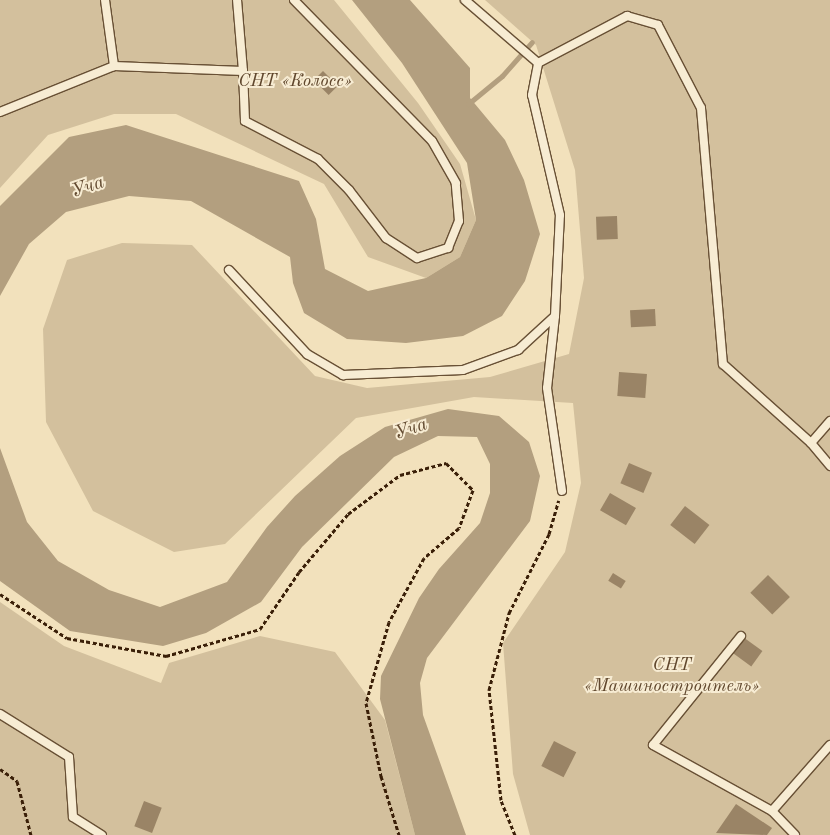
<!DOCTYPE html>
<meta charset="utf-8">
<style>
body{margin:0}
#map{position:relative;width:830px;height:835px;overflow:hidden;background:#f2e1bc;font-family:"Old Standard TT",serif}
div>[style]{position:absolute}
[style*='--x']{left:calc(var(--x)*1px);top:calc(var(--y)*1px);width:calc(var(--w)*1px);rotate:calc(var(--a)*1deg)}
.green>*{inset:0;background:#d3c09d}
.water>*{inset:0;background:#b39f7f}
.stream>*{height:5px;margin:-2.5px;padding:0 2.5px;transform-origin:2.5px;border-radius:2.5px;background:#b39f7f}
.building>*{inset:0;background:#9a8466;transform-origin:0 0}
.path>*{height:3px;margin-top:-1.5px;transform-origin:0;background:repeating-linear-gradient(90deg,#3a1f08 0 4px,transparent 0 6.5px)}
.roads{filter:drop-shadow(1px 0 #685035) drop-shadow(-1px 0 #685035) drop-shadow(0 1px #685035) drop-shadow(0 -1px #685035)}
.lane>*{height:8px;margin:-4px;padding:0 4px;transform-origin:4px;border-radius:4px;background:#f7ecd3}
span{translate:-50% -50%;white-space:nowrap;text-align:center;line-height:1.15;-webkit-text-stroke:4px #f7ecd3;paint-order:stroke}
.park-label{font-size:18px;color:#60472d;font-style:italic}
.water-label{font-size:19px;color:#644c32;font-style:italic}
</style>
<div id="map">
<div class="green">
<i style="clip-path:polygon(0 0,334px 0,418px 103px,460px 164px,476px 220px,460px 257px,426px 278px,368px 257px,324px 184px,176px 114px,114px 114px,48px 135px,0 188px)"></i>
<i style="clip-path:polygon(485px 0,830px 0,830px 835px,530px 835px,513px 774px,503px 643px,565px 552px,581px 483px,573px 403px,474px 397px,356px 418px,225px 544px,174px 552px,93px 511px,46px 422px,43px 329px,67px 260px,122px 243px,192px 245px,315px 376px,367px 388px,490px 377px,569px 354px,584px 278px,575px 170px,536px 45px)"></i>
<i style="clip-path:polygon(0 602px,64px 646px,161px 683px,169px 663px,260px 636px,335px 652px,385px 720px,415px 835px,0 835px)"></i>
</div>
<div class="water">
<i style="clip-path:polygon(352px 0,410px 0,470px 68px,470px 98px,505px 140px,524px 180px,540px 234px,525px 281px,502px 316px,463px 336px,406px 343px,347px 339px,304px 313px,293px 283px,290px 257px,191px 201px,129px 196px,66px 212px,29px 244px,0 296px,0 206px,69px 137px,126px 125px,299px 181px,316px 219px,325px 269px,368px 291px,426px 278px,460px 257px,476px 220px,467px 163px,402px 63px)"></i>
<i style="clip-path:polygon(448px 409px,499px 416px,529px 442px,540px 476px,530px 521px,427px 658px,420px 683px,423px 715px,466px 835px,415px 835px,380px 699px,381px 676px,419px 598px,439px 569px,480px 523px,490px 493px,490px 464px,477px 437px,438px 436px,394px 457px,302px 547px,261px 602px,206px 633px,163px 646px,70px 631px,0 581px,0 448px,27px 522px,58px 561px,109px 590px,160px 607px,227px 582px,267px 527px,295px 496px,340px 456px,385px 427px)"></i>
</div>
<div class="stream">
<i style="--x:468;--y:104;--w:44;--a:-39.5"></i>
<i style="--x:502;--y:76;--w:45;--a:-48.6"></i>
</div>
<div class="building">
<i style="left:323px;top:71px;width:21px;height:13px;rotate:45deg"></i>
<i style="left:617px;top:216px;width:23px;height:21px;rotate:88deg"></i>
<i style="left:655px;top:309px;width:17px;height:25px;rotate:87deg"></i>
<i style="left:619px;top:372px;width:28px;height:24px;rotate:4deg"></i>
<i style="left:629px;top:463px;width:25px;height:22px;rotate:23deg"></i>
<i style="left:610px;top:493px;width:30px;height:20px;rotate:30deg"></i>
<i style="left:685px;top:506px;width:31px;height:24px;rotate:38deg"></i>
<i style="left:613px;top:573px;width:15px;height:9px;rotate:32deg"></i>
<i style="left:768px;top:575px;width:31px;height:25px;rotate:45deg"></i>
<i style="left:743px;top:637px;width:24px;height:19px;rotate:36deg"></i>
<i style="left:554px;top:741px;width:25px;height:28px;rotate:27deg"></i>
<i style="left:144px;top:801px;width:19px;height:27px;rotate:21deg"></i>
<i style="clip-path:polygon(736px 804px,772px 828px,767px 835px,716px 833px)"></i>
</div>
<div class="path">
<i style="--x:0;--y:594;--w:80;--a:33.3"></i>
<i style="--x:67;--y:638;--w:101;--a:10.3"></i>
<i style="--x:166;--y:656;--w:98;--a:-16"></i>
<i style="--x:260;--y:629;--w:69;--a:-55.6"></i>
<i style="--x:299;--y:572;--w:76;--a:-49.8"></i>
<i style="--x:348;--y:514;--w:65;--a:-36.9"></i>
<i style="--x:400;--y:475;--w:48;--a:-14.6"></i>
<i style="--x:446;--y:463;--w:38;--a:45"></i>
<i style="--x:473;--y:490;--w:40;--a:110.2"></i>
<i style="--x:459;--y:528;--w:46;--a:139.4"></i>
<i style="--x:424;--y:558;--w:73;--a:118.7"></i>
<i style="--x:389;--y:622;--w:84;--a:105.9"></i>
<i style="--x:366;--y:703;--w:75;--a:78.4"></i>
<i style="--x:381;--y:776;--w:62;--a:73"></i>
<i style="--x:0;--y:769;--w:21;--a:35"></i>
<i style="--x:17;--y:781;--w:56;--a:75.5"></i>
<i style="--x:515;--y:835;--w:38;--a:-112"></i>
<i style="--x:501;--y:800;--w:111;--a:-96.2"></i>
<i style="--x:489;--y:690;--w:80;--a:-75.4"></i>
<i style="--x:509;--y:613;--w:89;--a:-63.1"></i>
<i style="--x:549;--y:534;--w:35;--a:-74"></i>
</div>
<div class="roads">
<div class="lane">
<i style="--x:105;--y:0;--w:67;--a:82.2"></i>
<i style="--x:465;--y:0;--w:96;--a:40.8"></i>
<i style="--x:243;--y:71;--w:50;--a:87.7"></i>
<i style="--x:245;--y:121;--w:82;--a:27.5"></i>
<i style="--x:318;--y:159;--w:44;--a:45"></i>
<i style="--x:349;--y:190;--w:61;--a:52.4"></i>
<i style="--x:386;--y:238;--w:37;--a:33"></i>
<i style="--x:417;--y:258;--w:33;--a:-18"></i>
<i style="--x:448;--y:248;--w:29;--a:-68"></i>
<i style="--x:459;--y:221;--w:38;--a:-95"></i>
<i style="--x:456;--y:183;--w:48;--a:-119.7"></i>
<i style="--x:432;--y:141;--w:197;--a:-134.4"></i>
<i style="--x:0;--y:112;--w:123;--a:-22"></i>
<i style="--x:114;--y:66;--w:129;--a:2.2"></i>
<i style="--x:243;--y:71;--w:71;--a:-94.8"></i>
<i style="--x:229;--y:270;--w:115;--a:47.1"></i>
<i style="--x:307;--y:354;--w:42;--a:30.3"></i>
<i style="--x:343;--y:375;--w:120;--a:-2.4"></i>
<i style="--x:463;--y:370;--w:59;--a:-20"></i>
<i style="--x:518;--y:350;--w:50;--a:-42.6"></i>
<i style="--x:555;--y:316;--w:101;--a:-87.2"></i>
<i style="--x:560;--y:215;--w:123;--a:-103.1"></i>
<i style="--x:532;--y:95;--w:33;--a:-79"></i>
<i style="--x:538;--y:63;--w:101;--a:-27.8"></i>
<i style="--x:627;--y:16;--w:32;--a:16"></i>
<i style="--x:658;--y:25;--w:93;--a:62.6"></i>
<i style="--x:701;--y:108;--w:257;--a:85.1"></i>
<i style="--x:723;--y:364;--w:118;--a:41.9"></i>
<i style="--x:811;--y:443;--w:30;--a:50"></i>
<i style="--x:555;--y:316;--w:72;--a:96.3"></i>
<i style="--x:547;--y:388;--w:104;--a:81.7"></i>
<i style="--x:811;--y:443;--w:29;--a:-49"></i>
<i style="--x:741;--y:636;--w:140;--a:128.9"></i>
<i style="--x:653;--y:745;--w:136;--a:29"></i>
<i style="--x:772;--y:811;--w:33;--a:46"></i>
<i style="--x:0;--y:714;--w:81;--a:31.9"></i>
<i style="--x:69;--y:757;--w:60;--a:86.2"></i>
<i style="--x:73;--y:817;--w:34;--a:32"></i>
<i style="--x:772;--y:811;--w:88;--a:-48.7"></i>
</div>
</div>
<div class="park-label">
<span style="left:295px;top:81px">СНТ «Колосс»</span>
<span style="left:672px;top:676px">СНТ<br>«Машиностроитель»</span>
</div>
<div class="water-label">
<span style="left:88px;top:188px;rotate:-19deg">Уча</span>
<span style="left:411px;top:430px;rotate:-19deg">Уча</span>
</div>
</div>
